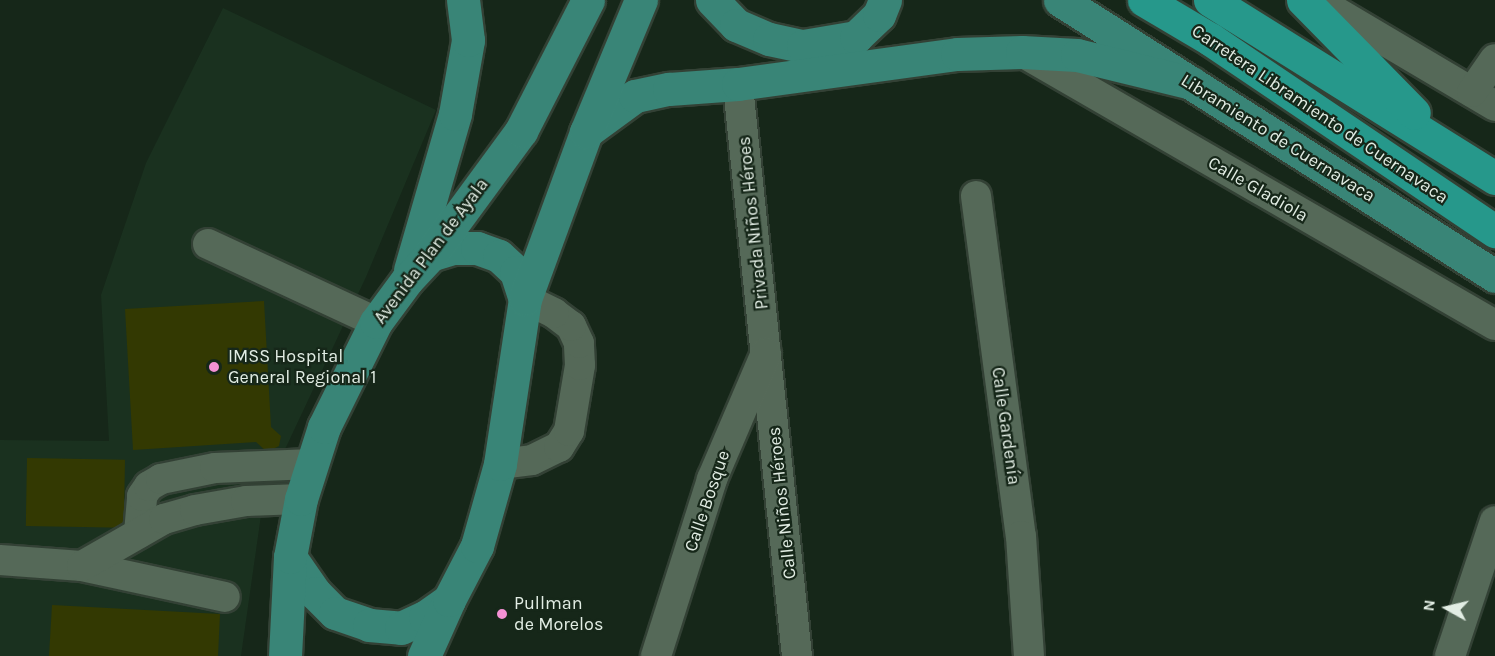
<!DOCTYPE html>
<meta charset="utf-8">
<style>
body{margin:0}
#map{position:relative;width:1495px;height:656px;overflow:hidden;background:#162719;font-family:Karla,sans-serif}
div>[style]{position:absolute}
[style*='--x']{left:calc(var(--x)*1px);top:calc(var(--y)*1px);width:calc(var(--w)*1px);rotate:calc(var(--a)*1deg)}
.built>*{inset:0;background:#1a311f}
.building>*{inset:0;background:#333902;transform-origin:0 0}
.roads{filter:drop-shadow(2px 0 #334135) drop-shadow(-2px 0 #334135) drop-shadow(0 2px #334135) drop-shadow(0 -2px #334135)}
.minor>*{height:30px;margin:-15px;padding:0 15px;transform-origin:15px;border-radius:15px;background:#556958}
.major>*{height:33px;margin:-16.5px;padding:0 16.5px;transform-origin:16.5px;border-radius:16.5px;background:#398577}
.highway>*{height:33px;margin:-16.5px;padding:0 16.5px;transform-origin:16.5px;border-radius:16.5px;background:#26988b}
.dots>*{width:16px;height:16px;translate:-50% -50%;box-sizing:border-box;border:3px solid #162719;border-radius:50%}
span{translate:-50% -50%;white-space:nowrap;text-align:center;line-height:1.15;-webkit-text-stroke:4.5px #162719;paint-order:stroke}
.street-label{font-size:18px;color:#e2ede4}
.poi-label{font-size:18px;color:#e2ede4}
.left{translate:0 -50%;text-align:left}
.north{position:absolute;left:1417px;top:578px;width:60px;height:60px;-webkit-text-stroke:4px #162719;paint-order:stroke;rotate:278deg;font-size:16px;font-weight:700;line-height:24px;text-align:center;color:#e2ede4}
.north::after{content:'';display:block;margin:auto;width:21px;height:27px;background:#e2ede4;clip-path:polygon(50% 0,100% 100%,50% 72%,0 100%)}
</style>
<div id="map">
<div class="built">
<i style="clip-path:polygon(223px 8px,436px 110px,366px 277px,264px 494px,241px 656px,0 656px,0 440px,109px 441px,101px 295px,146px 163px)"></i>
</div>
<div class="building">
<i style="clip-path:polygon(264px 301px,271px 427px,281px 436px,279px 446px,267px 452px,256px 442px,133px 450px,125px 309px)"></i>
<i style="left:27px;top:458px;width:98px;height:68px;rotate:1deg"></i>
<i style="clip-path:polygon(52px 605px,220px 614px,218px 656px,49px 656px)"></i>
</div>
<div class="roads">
<div class="minor">
<i style="--x:1316;--y:0;--w:208;--a:30.6"></i>
<i style="--x:1022;--y:52;--w:546;--a:29.99"></i>
<i style="--x:1472;--y:92;--w:40;--a:-55.1"></i>
<i style="--x:739;--y:96;--w:563;--a:84.09"></i>
<i style="--x:976;--y:196;--w:343;--a:82.5"></i>
<i style="--x:1021;--y:536;--w:120;--a:86.2"></i>
<i style="--x:208;--y:244;--w:185;--a:24.9"></i>
<i style="--x:500;--y:464;--w:32;--a:-7"></i>
<i style="--x:532;--y:460;--w:30;--a:-26"></i>
<i style="--x:559;--y:447;--w:19;--a:-58"></i>
<i style="--x:569;--y:431;--w:67;--a:-80.5"></i>
<i style="--x:580;--y:365;--w:22;--a:-93"></i>
<i style="--x:579;--y:343;--w:19;--a:-115"></i>
<i style="--x:571;--y:326;--w:21;--a:-143"></i>
<i style="--x:554;--y:313;--w:32;--a:-154"></i>
<i style="--x:139;--y:533;--w:37;--a:-85"></i>
<i style="--x:142;--y:496;--w:12;--a:-55"></i>
<i style="--x:149;--y:486;--w:14;--a:-30"></i>
<i style="--x:161;--y:479;--w:55;--a:-11.5"></i>
<i style="--x:215;--y:468;--w:97;--a:-2.4"></i>
<i style="--x:0;--y:560;--w:82;--a:4.2"></i>
<i style="--x:82;--y:566;--w:146;--a:12.2"></i>
<i style="--x:82;--y:566;--w:95;--a:-29.8"></i>
<i style="--x:164;--y:519;--w:32;--a:-16"></i>
<i style="--x:195;--y:510;--w:52;--a:-10"></i>
<i style="--x:246;--y:501;--w:55;--a:-2.1"></i>
<i style="--x:656;--y:656;--w:186;--a:-72.4"></i>
<i style="--x:712;--y:479;--w:137;--a:-66.8"></i>
<i style="--x:1450;--y:656;--w:142;--a:-71.6"></i>
</div>
<div class="major">
<i style="--x:712;--y:0;--w:35;--a:46"></i>
<i style="--x:736;--y:25;--w:36;--a:23"></i>
<i style="--x:769;--y:39;--w:35;--a:12"></i>
<i style="--x:803;--y:46;--w:54;--a:-9.6"></i>
<i style="--x:856;--y:37;--w:32;--a:-44"></i>
<i style="--x:879;--y:15;--w:16;--a:-68"></i>
<i style="--x:1060;--y:0;--w:515;--a:32.39"></i>
<i style="--x:586;--y:132;--w:61;--a:-36.3"></i>
<i style="--x:635;--y:96;--w:35;--a:-12"></i>
<i style="--x:669;--y:89;--w:69;--a:-4.1"></i>
<i style="--x:738;--y:84;--w:221;--a:-7.8"></i>
<i style="--x:957;--y:54;--w:65;--a:-1.8"></i>
<i style="--x:1022;--y:52;--w:55;--a:3.1"></i>
<i style="--x:1077;--y:55;--w:118;--a:13.7"></i>
<i style="--x:430;--y:255;--w:24;--a:-17"></i>
<i style="--x:453;--y:248;--w:24;--a:0"></i>
<i style="--x:477;--y:248;--w:23;--a:20"></i>
<i style="--x:499;--y:256;--w:23;--a:43"></i>
<i style="--x:516;--y:272;--w:28;--a:72"></i>
<i style="--x:410;--y:270;--w:162;--a:-73.9"></i>
<i style="--x:455;--y:114;--w:75;--a:-80"></i>
<i style="--x:468;--y:40;--w:40;--a:-97.1"></i>
<i style="--x:290;--y:557;--w:44;--a:55.2"></i>
<i style="--x:315;--y:593;--w:28;--a:45"></i>
<i style="--x:335;--y:613;--w:36;--a:19"></i>
<i style="--x:369;--y:625;--w:32;--a:5"></i>
<i style="--x:401;--y:628;--w:26;--a:-25"></i>
<i style="--x:425;--y:617;--w:29;--a:-35"></i>
<i style="--x:285;--y:656;--w:99;--a:-87.1"></i>
<i style="--x:290;--y:557;--w:59;--a:-79.3"></i>
<i style="--x:301;--y:499;--w:76;--a:-72.3"></i>
<i style="--x:324;--y:427;--w:117;--a:-63.7"></i>
<i style="--x:376;--y:322;--w:52;--a:-53.6"></i>
<i style="--x:407;--y:280;--w:34;--a:-47"></i>
<i style="--x:430;--y:255;--w:154;--a:-53.7"></i>
<i style="--x:521;--y:131;--w:147;--a:-62.9"></i>
<i style="--x:424;--y:656;--w:61;--a:-65.9"></i>
<i style="--x:449;--y:600;--w:61;--a:-62.6"></i>
<i style="--x:477;--y:546;--w:85;--a:-74.3"></i>
<i style="--x:500;--y:464;--w:167;--a:-81.4"></i>
<i style="--x:525;--y:299;--w:178;--a:-69.9"></i>
<i style="--x:586;--y:132;--w:143;--a:-67.4"></i>
</div>
<div class="highway">
<i style="--x:1144;--y:0;--w:77;--a:30.6"></i>
<i style="--x:1210;--y:39;--w:344;--a:34"></i>
<i style="--x:1210;--y:0;--w:336;--a:32"></i>
<i style="--x:1303;--y:0;--w:158;--a:45.5"></i>
</div>
</div>
<div class="dots">
<i style="left:214px;top:367px;background:#f491d4"></i>
<i style="left:502px;top:614px;background:#f491d4"></i>
</div>
<div class="street-label">
<span style="left:1320px;top:114px;rotate:34deg">Carretera Libramiento de Cuernavaca</span>
<span style="left:1278px;top:138px;rotate:32deg">Libramiento de Cuernavaca</span>
<span style="left:1258px;top:189px;rotate:30deg">Calle Gladiola</span>
<span style="left:753px;top:223px;rotate:-96deg">Privada Niños Héroes</span>
<span style="left:431px;top:251px;rotate:-53deg">Avenida Plan de Ayala</span>
<span style="left:1006px;top:426px;rotate:82deg">Calle Gardenía</span>
<span style="left:707px;top:501px;rotate:-71deg">Calle Bosque</span>
<span style="left:782px;top:503px;rotate:-96deg">Calle Niños Héroes</span>
</div>
<div class="poi-label">
<span class="left" style="left:228px;top:367px">IMSS Hospital<br>General Regional 1</span>
<span class="left" style="left:514px;top:614px">Pullman<br>de Morelos</span>
</div>
<div class="north">N</div>
</div>
